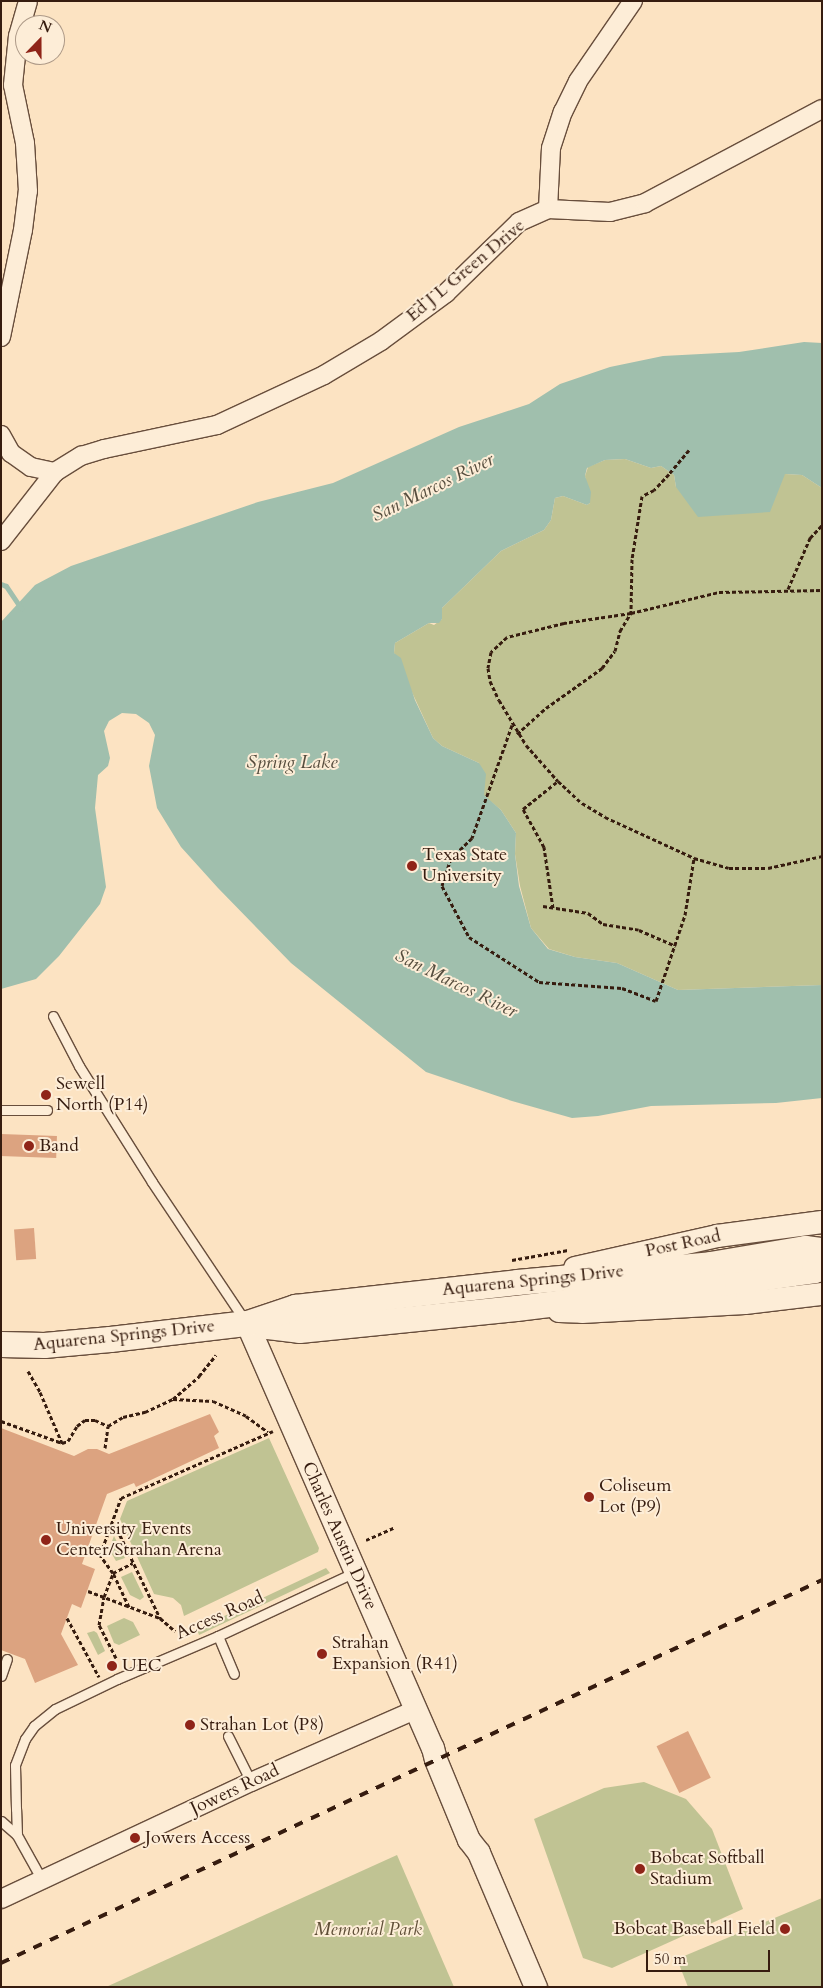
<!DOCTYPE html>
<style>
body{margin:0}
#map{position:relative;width:823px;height:1988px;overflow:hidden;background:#fce3c2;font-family:Cardo,serif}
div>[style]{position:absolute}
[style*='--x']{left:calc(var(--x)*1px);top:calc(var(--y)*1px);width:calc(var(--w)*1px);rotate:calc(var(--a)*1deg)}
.green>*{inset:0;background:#c0c393}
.water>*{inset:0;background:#a0bfad}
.stream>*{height:5px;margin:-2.5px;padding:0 2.5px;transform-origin:2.5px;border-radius:2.5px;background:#a0bfad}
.building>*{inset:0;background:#dca380;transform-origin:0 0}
.path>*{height:3px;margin-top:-1.5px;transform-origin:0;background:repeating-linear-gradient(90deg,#361c0f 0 4px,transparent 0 6.5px)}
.roads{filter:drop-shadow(1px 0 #684e3c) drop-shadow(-1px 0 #684e3c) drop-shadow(0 1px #684e3c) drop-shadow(0 -1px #684e3c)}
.service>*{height:9px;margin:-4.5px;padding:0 4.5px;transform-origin:4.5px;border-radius:4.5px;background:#fdedd7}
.minor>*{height:18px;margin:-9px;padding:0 9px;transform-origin:9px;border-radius:9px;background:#fdedd7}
.tertiary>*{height:22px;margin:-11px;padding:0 11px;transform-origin:11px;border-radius:11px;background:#fdedd7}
.secondary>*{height:25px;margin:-12.5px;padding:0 12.5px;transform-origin:12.5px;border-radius:12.5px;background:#fdedd7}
.rail>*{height:4px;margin-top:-2px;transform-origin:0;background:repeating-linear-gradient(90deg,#361c0f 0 9px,transparent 0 18px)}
.dots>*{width:14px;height:14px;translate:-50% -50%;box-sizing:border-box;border:2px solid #fdedd7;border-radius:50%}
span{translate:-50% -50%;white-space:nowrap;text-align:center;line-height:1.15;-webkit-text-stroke:4px #fdedd7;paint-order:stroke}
.street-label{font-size:18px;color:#361c0f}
.poi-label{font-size:18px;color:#361c0f}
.left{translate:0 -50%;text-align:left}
.right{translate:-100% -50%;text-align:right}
.park-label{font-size:18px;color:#5f4e37;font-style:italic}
.water-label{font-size:19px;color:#564d3e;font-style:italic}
.frame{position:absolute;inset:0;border:2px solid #361c0f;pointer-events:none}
.north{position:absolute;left:15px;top:15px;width:50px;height:50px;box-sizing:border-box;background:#fdedd7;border:1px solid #ad9987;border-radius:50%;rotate:22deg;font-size:14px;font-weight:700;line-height:20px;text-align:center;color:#361c0f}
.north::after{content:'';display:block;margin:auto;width:18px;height:22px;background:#8f2418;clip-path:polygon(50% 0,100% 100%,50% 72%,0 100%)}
.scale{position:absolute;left:646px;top:1950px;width:124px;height:22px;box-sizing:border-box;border:2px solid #361c0f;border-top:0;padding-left:6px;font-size:15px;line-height:18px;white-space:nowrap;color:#361c0f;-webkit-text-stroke:4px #fdedd7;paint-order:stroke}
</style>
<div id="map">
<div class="green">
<i style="clip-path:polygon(625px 459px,651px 468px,661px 466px,674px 475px,676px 487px,785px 474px,802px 475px,822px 488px,822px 985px,678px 990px,617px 963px,575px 957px,549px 949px,531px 928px,520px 886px,515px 854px,516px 833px,501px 810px,483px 795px,479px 763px,442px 746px,433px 738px,394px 653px,395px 643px,429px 623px,434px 625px,442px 619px,442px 608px,501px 551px,544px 530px,551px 520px,555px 498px,563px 496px,587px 505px,590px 503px,585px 476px,588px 467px,605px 460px)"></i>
<i style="clip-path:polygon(269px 1438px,319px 1548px,318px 1552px,184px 1616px,181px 1605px,173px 1598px,154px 1594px,120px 1519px,127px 1501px)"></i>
<i style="clip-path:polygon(114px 1536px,125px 1558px,116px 1561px,109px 1549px)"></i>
<i style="clip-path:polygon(326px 1568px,330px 1573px,199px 1635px,198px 1632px,199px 1628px)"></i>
<i style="clip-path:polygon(132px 1572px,144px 1597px,140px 1600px,130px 1595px,121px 1577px)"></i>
<i style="clip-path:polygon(124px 1618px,133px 1622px,140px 1635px,119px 1645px,114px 1643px,107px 1626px)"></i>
<i style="clip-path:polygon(94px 1631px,97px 1633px,105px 1651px,98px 1655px,87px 1633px)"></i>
<i style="clip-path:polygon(644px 1782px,686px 1799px,712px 1829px,743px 1909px,612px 1968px,583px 1958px,534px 1819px,604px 1788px)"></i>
<i style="clip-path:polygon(397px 1855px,454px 1987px,106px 1987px)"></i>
<i style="clip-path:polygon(822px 1898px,822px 1987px,688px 1987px,677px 1959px)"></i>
</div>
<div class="water">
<i style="clip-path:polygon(804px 342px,822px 343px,822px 488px,802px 475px,785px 474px,770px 512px,698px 517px,676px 487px,674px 475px,661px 466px,651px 468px,625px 459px,605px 460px,587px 468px,585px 476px,591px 492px,590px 503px,587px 505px,563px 496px,555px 498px,551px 520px,544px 530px,501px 551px,442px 608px,442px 619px,439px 623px,429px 623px,395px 643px,394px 653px,401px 658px,415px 700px,433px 738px,442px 746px,479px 763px,486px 774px,484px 795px,501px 810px,516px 833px,515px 854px,519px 886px,531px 928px,548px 949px,575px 957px,617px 963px,678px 990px,822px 985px,822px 1098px,776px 1103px,651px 1106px,598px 1116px,572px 1118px,512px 1101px,426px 1072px,291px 963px,218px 888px,181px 847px,157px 808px,149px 766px,155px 735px,149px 723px,136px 714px,122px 713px,109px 721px,104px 731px,110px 758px,108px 766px,98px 775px,95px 808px,106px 887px,100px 904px,59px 956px,36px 979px,1px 989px,1px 622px,35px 585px,71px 566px,258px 502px,333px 483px,459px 427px,529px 404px,560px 384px,610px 367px,663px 356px,739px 352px)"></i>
</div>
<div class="stream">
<i style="--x:1;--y:584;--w:5;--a:22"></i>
<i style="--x:6;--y:586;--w:27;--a:56"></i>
</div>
<div class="building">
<i style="left:1px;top:1134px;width:56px;height:22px;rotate:2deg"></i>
<i style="left:34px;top:1228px;width:31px;height:20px;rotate:86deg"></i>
<i style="clip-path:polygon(210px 1414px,219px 1432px,214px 1436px,219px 1448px,136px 1487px,134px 1483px,107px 1494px,82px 1564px,95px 1569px,81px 1608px,72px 1604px,61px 1634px,78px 1665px,35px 1683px,25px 1659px,1px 1650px,1px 1428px,74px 1456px,88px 1449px,97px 1449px,109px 1454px)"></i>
<i style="left:688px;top:1731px;width:52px;height:35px;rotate:64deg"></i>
</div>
<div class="path">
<i style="--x:689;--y:450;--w:31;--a:130"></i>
<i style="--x:669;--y:474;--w:22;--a:133"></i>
<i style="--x:654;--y:490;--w:13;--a:153"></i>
<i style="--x:642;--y:496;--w:64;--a:99"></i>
<i style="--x:632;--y:559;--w:54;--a:91.1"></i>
<i style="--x:631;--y:613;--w:68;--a:171.5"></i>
<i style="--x:564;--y:623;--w:59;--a:166.2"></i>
<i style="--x:507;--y:637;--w:22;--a:137"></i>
<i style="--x:491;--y:652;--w:16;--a:101"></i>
<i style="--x:488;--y:668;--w:13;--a:81"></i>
<i style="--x:490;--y:681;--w:21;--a:65"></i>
<i style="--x:499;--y:700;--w:52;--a:59"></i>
<i style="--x:526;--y:745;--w:48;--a:48.4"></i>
<i style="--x:558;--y:781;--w:33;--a:43"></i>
<i style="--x:582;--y:803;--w:27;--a:31"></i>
<i style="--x:605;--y:817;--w:98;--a:24.7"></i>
<i style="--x:694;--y:858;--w:36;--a:16"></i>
<i style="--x:729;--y:868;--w:39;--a:0"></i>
<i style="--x:768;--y:868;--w:55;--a:-12.5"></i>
<i style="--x:788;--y:589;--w:56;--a:-66.7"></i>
<i style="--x:810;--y:538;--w:18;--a:-47"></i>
<i style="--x:512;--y:725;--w:120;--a:109.5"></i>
<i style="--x:472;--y:838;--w:29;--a:136"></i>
<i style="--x:451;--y:858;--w:29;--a:108"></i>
<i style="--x:442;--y:886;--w:58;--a:62.1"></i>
<i style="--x:469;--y:937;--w:83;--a:32.7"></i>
<i style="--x:539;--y:982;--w:83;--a:4.1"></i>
<i style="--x:622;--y:988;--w:36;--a:21"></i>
<i style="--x:656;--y:1001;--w:91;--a:-71.4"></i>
<i style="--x:685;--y:915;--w:58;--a:-81"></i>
<i style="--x:517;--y:734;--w:39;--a:-42"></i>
<i style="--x:546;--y:708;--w:69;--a:-35.5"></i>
<i style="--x:602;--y:668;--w:21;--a:-53"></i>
<i style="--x:615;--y:651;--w:21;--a:-76"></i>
<i style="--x:620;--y:631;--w:21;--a:-59"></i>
<i style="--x:631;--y:613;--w:90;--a:-13.4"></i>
<i style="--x:719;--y:592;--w:103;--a:-1.1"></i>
<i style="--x:543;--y:906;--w:46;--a:8.8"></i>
<i style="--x:588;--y:913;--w:19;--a:36"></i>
<i style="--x:603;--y:924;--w:36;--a:9"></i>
<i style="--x:639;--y:930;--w:40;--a:23.4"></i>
<i style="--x:553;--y:908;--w:62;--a:-98.4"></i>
<i style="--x:544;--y:847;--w:43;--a:-118.9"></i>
<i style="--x:523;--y:809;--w:45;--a:-38.7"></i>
<i style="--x:512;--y:1260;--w:57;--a:-10.1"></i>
<i style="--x:28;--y:1371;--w:24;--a:60"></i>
<i style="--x:40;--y:1392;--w:56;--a:66.7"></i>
<i style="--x:173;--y:1399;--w:40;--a:2.9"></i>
<i style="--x:213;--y:1401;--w:36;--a:24"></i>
<i style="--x:246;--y:1416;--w:27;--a:36"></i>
<i style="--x:1;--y:1421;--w:65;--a:19.8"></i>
<i style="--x:62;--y:1443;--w:6;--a:-18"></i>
<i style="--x:68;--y:1441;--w:17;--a:-59"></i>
<i style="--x:77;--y:1426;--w:10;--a:-37"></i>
<i style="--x:85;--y:1420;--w:10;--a:0"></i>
<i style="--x:95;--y:1420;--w:14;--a:25"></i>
<i style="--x:105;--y:1448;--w:22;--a:-82"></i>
<i style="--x:108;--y:1426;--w:17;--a:-31"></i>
<i style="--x:123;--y:1417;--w:23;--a:-13"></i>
<i style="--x:145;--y:1412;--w:31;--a:-25"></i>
<i style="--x:173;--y:1399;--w:35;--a:-41"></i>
<i style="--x:199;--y:1376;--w:27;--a:-51"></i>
<i style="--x:111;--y:1525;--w:7;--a:34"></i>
<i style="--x:117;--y:1529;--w:99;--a:64.2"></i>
<i style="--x:366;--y:1540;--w:30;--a:-24"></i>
<i style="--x:88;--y:1591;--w:77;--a:20.6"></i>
<i style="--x:160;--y:1618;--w:20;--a:41"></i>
<i style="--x:129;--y:1607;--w:38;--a:-115"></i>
<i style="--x:113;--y:1573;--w:22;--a:-126"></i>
<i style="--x:100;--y:1555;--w:61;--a:-69.8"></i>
<i style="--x:121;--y:1498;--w:166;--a:-23.8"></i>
<i style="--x:67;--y:1618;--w:67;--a:61.5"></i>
<i style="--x:116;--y:1658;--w:37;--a:-117"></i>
<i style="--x:99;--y:1625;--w:28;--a:-80"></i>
<i style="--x:104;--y:1597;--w:26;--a:-69"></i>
<i style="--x:113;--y:1573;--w:22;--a:-27"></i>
</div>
<div class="roads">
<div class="service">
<i style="--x:53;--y:1016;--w:56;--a:62.5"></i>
<i style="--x:79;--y:1066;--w:137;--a:57.8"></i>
<i style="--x:152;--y:1182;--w:167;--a:56.2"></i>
<i style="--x:1;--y:1110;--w:46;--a:0"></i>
<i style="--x:218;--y:1636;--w:41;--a:67.2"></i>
<i style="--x:1;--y:1676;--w:18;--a:-71"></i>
<i style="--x:228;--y:1736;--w:51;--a:63.4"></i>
<i style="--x:1;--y:1821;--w:21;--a:41"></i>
<i style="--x:42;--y:1880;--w:51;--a:-119.1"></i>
<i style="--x:17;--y:1835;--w:26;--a:-92"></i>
<i style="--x:16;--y:1809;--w:44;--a:-91.3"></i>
<i style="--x:15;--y:1765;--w:28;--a:-69"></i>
<i style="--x:25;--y:1739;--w:16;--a:-55"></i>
<i style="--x:34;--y:1726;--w:27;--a:-39"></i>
<i style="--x:55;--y:1709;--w:69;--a:-25.8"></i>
<i style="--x:117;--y:1679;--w:110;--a:-23.1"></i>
<i style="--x:218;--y:1636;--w:151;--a:-25"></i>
</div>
<div class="minor">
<i style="--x:548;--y:209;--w:61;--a:-87.2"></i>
<i style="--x:551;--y:148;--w:38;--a:-72"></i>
<i style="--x:563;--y:112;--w:34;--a:-64"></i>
<i style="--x:578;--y:81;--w:97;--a:-55.5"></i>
<i style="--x:1;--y:337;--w:109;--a:-78.4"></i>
<i style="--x:23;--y:230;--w:39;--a:-83"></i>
<i style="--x:28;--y:191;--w:48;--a:-93.6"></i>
<i style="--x:25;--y:143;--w:59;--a:-101.7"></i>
<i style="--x:13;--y:85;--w:49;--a:-84.2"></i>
<i style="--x:18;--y:36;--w:36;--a:-74"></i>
<i style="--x:1;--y:435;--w:21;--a:61"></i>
<i style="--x:11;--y:453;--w:24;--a:35"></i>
<i style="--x:31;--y:467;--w:25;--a:12"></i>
<i style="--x:1;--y:541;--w:88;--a:-52"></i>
<i style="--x:55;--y:472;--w:31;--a:-32"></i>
<i style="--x:81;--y:456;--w:24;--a:-17"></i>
<i style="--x:104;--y:449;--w:116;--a:-12"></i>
<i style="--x:217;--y:425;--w:118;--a:-25"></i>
<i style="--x:324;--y:375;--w:66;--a:-30.8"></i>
<i style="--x:381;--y:341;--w:81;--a:-36.4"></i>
<i style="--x:446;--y:293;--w:102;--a:-44.2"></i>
<i style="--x:519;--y:222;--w:32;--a:-24"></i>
<i style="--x:548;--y:209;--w:62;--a:2.8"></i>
<i style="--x:610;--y:212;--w:36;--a:-14"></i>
<i style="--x:645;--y:203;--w:200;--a:-28"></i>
<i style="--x:1;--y:1899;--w:276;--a:-25.1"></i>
<i style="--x:251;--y:1782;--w:179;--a:-23.7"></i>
</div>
<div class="tertiary">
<i style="--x:575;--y:1268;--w:146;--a:-12.7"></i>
<i style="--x:717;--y:1236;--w:106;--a:-7.6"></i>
<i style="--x:559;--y:1311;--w:23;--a:2"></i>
<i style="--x:582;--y:1312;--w:163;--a:-3.2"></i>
<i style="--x:745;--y:1303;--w:78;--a:-6.7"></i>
<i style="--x:247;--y:1323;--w:464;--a:66.4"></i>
<i style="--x:433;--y:1748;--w:12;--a:76"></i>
<i style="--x:436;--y:1760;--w:87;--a:67.6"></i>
<i style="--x:469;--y:1840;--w:16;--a:52"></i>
<i style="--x:479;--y:1853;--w:146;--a:67"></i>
</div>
<div class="secondary">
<i style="--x:251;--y:1324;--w:48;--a:7.1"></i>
<i style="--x:299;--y:1330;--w:218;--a:-5.8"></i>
<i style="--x:516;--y:1308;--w:223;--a:-7"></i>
<i style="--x:737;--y:1281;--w:78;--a:-8.1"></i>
<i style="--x:814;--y:1270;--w:9;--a:-21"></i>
<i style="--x:1;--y:1344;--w:43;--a:1.3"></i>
<i style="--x:44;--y:1345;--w:66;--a:-5.2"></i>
<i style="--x:110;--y:1339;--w:138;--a:-6.7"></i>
<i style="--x:247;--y:1323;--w:51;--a:-18.4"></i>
<i style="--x:295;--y:1307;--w:223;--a:-6.4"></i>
<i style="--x:517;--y:1282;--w:194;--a:-5.3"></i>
<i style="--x:710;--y:1264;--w:96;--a:-9.6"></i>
<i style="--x:805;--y:1248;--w:17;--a:7"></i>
</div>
</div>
<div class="rail">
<i style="--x:1;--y:1963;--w:906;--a:-25.01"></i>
</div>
<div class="dots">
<i style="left:412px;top:866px;background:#8f2418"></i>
<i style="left:46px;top:1095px;background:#8f2418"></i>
<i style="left:29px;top:1146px;background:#8f2418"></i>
<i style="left:589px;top:1497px;background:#8f2418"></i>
<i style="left:46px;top:1540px;background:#8f2418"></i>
<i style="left:322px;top:1654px;background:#8f2418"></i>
<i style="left:112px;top:1666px;background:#8f2418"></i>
<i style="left:190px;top:1725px;background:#8f2418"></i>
<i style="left:135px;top:1838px;background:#8f2418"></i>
<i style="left:640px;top:1869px;background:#8f2418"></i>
<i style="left:785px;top:1929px;background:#8f2418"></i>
</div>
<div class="street-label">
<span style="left:466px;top:271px;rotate:-40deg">Ed J L Green Drive</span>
<span style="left:683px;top:1244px;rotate:-12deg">Post Road</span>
<span style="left:533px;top:1281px;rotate:-6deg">Aquarena Springs Drive</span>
<span style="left:124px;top:1336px;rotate:-6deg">Aquarena Springs Drive</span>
<span style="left:339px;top:1536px;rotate:66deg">Charles Austin Drive</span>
<span style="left:220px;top:1616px;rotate:-24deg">Access Road</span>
<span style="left:235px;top:1790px;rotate:-25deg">Jowers Road</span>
</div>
<div class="poi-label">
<span class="left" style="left:422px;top:866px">Texas State<br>University</span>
<span class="left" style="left:56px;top:1095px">Sewell<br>North (P14)</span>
<span class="left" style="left:39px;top:1146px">Band</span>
<span class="left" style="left:599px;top:1497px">Coliseum<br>Lot (P9)</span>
<span class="left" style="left:56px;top:1540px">University Events<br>Center/Strahan Arena</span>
<span class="left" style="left:332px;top:1654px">Strahan<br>Expansion (R41)</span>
<span class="left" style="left:122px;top:1666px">UEC</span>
<span class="left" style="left:200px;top:1725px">Strahan Lot (P8)</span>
<span class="left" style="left:145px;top:1838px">Jowers Access</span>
<span class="left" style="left:650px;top:1869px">Bobcat Softball<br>Stadium</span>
<span class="right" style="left:775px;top:1929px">Bobcat Baseball Field</span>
</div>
<div class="park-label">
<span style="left:368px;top:1930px">Memorial Park</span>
</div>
<div class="water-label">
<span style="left:433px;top:488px;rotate:-26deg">San Marcos River</span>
<span style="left:292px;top:763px">Spring Lake</span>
<span style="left:456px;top:984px;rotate:26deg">San Marcos River</span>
</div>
<div class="frame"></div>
<div class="north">N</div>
<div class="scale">50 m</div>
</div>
